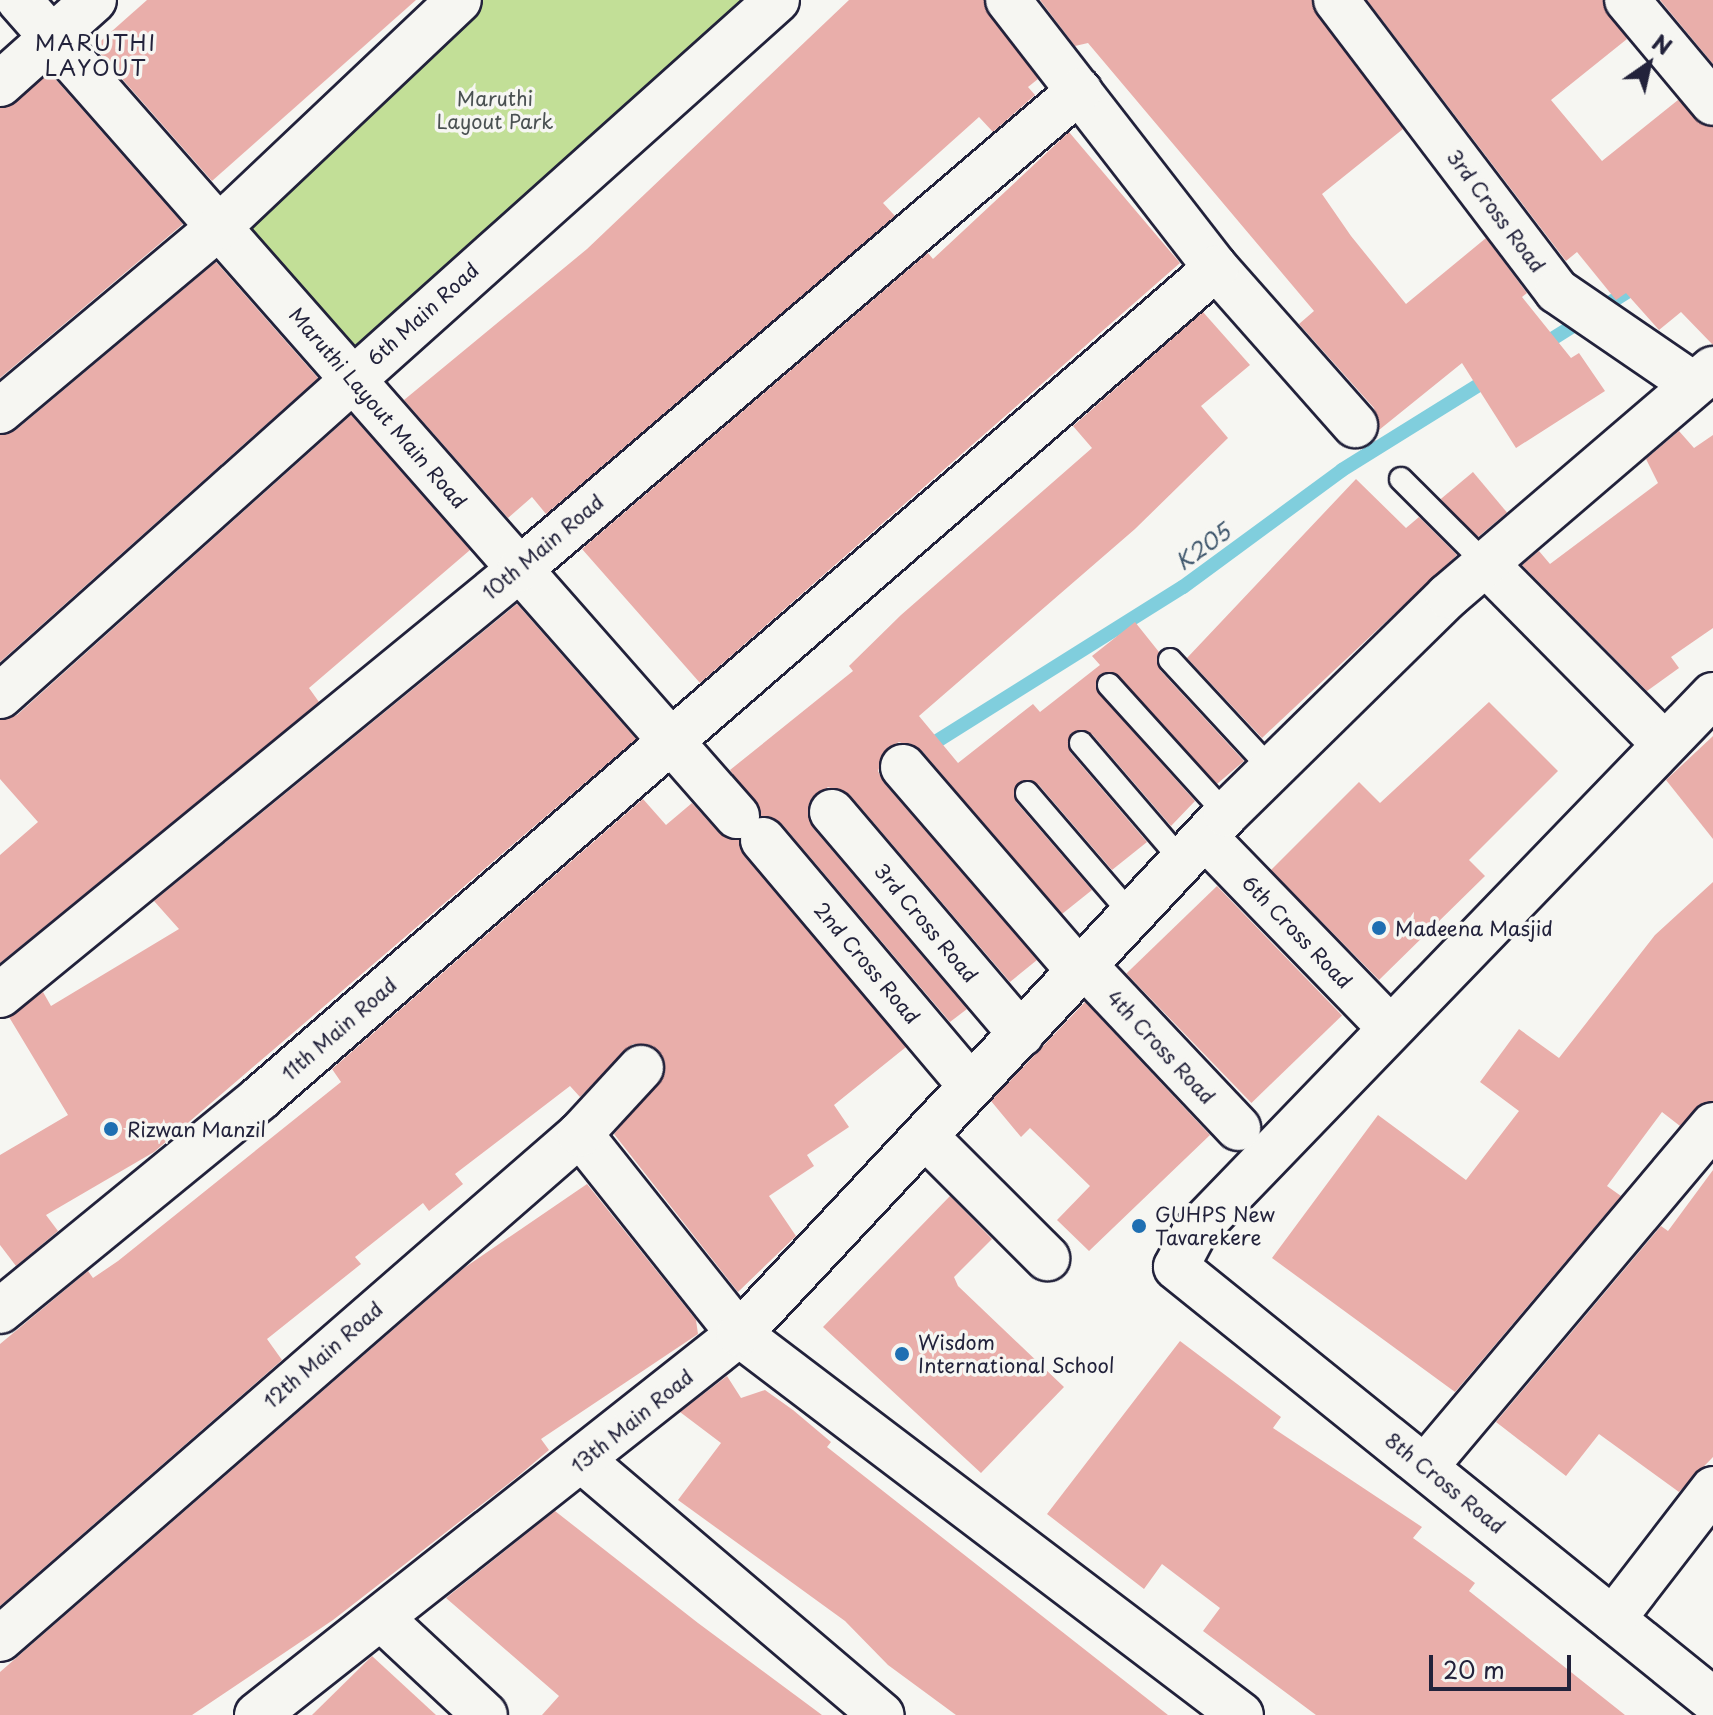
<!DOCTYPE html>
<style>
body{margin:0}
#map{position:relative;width:1713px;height:1715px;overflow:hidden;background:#f6f6f2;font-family:"Playpen Sans",sans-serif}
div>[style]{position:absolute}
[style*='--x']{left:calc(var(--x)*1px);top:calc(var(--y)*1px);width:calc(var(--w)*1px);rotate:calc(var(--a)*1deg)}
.green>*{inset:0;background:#c2df97}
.stream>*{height:14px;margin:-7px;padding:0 7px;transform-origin:7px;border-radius:7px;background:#80cedd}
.building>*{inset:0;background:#e9aeaa;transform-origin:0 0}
.roads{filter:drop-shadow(2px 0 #22223b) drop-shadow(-2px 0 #22223b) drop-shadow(0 2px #22223b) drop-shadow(0 -2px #22223b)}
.service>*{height:22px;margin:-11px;padding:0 11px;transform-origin:11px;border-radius:11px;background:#f6f6f2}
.minor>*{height:44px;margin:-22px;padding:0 22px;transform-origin:22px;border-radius:22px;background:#f6f6f2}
.dots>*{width:22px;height:22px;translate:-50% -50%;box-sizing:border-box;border:4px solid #f6f6f2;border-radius:50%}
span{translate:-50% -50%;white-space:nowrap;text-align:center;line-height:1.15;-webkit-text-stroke:7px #f6f6f2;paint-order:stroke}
.park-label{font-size:20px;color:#4a5152}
.street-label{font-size:20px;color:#22223b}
.poi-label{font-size:20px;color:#22223b}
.left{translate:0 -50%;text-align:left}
.neighbourhood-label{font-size:22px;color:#22223b;letter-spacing:2px}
.water-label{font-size:22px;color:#3e566c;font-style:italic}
.north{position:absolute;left:1609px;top:24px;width:80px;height:80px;-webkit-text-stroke:6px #f6f6f2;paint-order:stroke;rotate:34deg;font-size:22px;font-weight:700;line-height:32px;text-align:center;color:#22223b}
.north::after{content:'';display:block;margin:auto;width:28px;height:36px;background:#22223b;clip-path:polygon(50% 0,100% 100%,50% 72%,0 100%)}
.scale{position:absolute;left:1429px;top:1655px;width:142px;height:36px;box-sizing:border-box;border:4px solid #22223b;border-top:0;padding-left:10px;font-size:24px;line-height:28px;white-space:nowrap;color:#22223b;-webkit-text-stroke:6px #f6f6f2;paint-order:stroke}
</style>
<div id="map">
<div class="green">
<i style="clip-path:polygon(482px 0,752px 0,361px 354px,239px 220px)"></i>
</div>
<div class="stream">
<i style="--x:1541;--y:346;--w:107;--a:-32.1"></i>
<i style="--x:926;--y:748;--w:303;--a:-32.1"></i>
<i style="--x:1183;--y:587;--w:197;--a:-36.3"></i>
<i style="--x:1342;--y:470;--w:178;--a:-31.9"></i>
</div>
<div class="building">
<i style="clip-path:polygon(147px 0,416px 0,212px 181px,94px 47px)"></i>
<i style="clip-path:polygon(849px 0,984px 0,1038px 79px,1028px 87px,1035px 95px,993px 132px,979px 117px,883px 203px,895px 216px,546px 514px,532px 497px,508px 518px,404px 400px,587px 249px)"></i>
<i style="clip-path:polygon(1040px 0,1312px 0,1403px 129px,1322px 194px,1351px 236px,1406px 304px,1486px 238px,1527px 293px,1522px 297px,1571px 358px,1579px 353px,1605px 391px,1516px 448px,1462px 363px,1379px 430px,1374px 408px,1299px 324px,1314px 311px,1088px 43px,1075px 46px)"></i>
<i style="clip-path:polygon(1367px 0,1603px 0,1627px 39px,1551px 100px,1602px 161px,1678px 100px,1713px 127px,1713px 345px,1681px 312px,1659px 330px,1626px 293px,1616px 300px,1577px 252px,1566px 261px)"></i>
<i style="clip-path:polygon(1660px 0,1713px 0,1713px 64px)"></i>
<i style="clip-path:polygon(50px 73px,183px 224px,0 378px,0 108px)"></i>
<i style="clip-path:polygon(1069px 132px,1180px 263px,700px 683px,582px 549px,928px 253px,933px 259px)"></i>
<i style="clip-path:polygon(216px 262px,318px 378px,0 662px,0 435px,16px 430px)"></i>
<i style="clip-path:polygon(1203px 312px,1250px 365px,1201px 406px,1228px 438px,1135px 529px,919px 716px,958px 763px,1033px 704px,1040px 712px,1100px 665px,1092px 656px,1135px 622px,1159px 652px,1160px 670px,1244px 761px,1217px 784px,1119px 676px,1100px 674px,1099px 694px,1195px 801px,1171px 826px,1092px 734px,1071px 733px,1070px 752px,1147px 842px,1112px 870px,1038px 784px,1019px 782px,1016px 802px,1092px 890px,1062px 914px,922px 751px,899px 742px,886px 749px,878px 771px,884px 783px,1037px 960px,1010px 982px,850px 795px,828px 787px,809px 803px,813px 828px,967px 1009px,950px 1022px,782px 824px,761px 816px,730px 770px,853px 671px,849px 666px,901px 615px,1092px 448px,1073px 426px)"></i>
<i style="clip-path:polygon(351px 415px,470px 550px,309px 688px,319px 702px,0 963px,0 855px,38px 822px,0 779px,0 720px,17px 715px)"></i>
<i style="clip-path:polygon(1679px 431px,1694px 448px,1713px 435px,1713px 628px,1671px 657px,1679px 668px,1647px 691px,1522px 565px,1539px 551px,1550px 564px,1658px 483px,1646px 459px)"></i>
<i style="left:1473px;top:472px;width:53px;height:42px;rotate:50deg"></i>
<i style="clip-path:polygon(1356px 479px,1406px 528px,1419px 517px,1457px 555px,1262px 738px,1187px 658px)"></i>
<i style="clip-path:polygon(517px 604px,636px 739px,154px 1152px,46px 1215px,58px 1231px,16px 1266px,0 1245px,0 1155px,68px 1115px,9px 1017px,43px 992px,51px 1006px,179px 929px,154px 901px)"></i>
<i style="clip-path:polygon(1489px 702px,1558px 771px,1469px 860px,1485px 876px,1379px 980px,1271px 870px,1359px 782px,1380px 803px)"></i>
<i style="clip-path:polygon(1713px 736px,1713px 839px,1666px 780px)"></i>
<i style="clip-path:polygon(643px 799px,666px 825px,692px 803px,719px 833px,739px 840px,744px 856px,906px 1047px,834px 1105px,849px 1127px,807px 1155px,814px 1166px,769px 1196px,796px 1236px,738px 1292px,614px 1134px,665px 1073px,657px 1049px,633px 1044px,580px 1097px,570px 1086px,455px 1174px,463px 1184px,429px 1211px,423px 1203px,355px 1257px,361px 1264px,267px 1339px,282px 1360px,0 1606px,0 1344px,88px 1271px,93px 1278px,118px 1261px,341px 1082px,332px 1069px)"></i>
<i style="clip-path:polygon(1713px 882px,1713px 1101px,1680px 1126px,1662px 1112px,1607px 1186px,1621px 1196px,1455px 1392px,1272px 1258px,1378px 1115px,1466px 1180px,1519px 1111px,1480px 1082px,1519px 1029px,1559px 1058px,1655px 935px)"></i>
<i style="left:1217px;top:886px;width:180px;height:126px;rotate:46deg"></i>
<i style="clip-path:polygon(1085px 1002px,1210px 1135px,1089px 1251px,1057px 1220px,1090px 1186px,1030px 1128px,1021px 1137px,991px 1101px)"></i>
<i style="clip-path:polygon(1713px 1170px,1713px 1457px,1679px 1492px,1599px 1434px,1566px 1476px,1496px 1422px,1661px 1226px,1668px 1231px)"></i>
<i style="clip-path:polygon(587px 1184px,696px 1320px,698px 1334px,541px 1439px,549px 1450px,517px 1477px,333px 1620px,192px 1715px,0 1715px,0 1672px,464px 1268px)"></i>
<i style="clip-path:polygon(950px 1196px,992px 1239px,954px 1277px,958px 1286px,1064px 1387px,981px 1473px,823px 1327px)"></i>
<i style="clip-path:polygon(1180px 1341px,1281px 1417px,1273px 1428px,1422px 1527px,1413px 1538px,1475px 1583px,1469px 1591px,1625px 1715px,1316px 1715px,1203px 1631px,1220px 1608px,1162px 1564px,1144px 1589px,1047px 1514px)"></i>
<i style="clip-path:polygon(727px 1376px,741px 1398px,765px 1390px,793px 1410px,831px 1442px,827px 1447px,1168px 1715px,956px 1715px,888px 1665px,845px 1621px,678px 1500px,721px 1443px,680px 1412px)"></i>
<i style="clip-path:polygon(555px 1511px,698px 1623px,822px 1715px,542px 1715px,559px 1696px,446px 1598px)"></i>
<i style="clip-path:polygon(372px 1656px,436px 1715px,312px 1715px)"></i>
</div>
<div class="roads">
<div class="service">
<i style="--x:1401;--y:479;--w:120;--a:45"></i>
<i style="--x:1170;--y:660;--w:150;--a:47.2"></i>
<i style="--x:1109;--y:685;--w:174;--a:47.8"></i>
<i style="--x:1081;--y:743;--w:155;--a:49.4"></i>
<i style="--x:1027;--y:793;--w:161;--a:49.3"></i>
</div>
<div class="minor">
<i style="--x:19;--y:0;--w:1087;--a:48.66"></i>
<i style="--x:1008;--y:0;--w:339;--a:52.2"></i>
<i style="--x:1216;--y:268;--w:210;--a:48.5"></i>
<i style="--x:1336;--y:0;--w:365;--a:52.8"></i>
<i style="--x:1557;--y:291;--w:165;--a:34.4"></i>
<i style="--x:1627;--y:0;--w:134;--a:50.1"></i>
<i style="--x:0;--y:84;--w:126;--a:-41.8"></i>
<i style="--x:0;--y:411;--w:286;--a:-40"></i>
<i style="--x:219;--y:227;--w:330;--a:-43.4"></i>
<i style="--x:1486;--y:564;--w:250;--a:45.3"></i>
<i style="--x:1713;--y:695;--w:748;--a:133.97"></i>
<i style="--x:1194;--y:1233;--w:38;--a:118"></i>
<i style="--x:1176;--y:1267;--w:690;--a:38.88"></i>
<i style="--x:0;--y:696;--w:1043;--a:-41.85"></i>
<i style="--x:903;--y:767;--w:269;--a:49.2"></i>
<i style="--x:832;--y:812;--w:292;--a:49.6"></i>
<i style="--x:1205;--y:837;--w:266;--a:45.9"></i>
<i style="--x:763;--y:840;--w:322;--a:49.8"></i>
<i style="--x:1085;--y:966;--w:223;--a:46.6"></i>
<i style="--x:0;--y:995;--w:672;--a:-39.33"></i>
<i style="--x:520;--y:569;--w:736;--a:-40.53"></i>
<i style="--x:580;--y:1134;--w:256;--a:51.5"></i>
<i style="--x:739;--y:1334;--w:630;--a:37.2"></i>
<i style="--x:925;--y:1136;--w:173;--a:45"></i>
<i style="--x:0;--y:1311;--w:336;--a:-39.3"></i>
<i style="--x:260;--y:1098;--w:1266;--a:-40.96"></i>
<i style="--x:583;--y:1461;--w:392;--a:40.4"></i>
<i style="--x:1425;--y:1467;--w:447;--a:-49.9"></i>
<i style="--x:381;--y:1618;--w:142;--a:43"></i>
<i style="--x:1613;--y:1619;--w:164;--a:-52.4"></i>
<i style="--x:0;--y:1639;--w:769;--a:-41.05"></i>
<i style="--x:580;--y:1134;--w:90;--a:-47.3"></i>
<i style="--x:257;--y:1715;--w:614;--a:-38.32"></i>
<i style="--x:739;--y:1334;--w:712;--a:-46.88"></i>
<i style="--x:1226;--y:814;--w:311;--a:-44.5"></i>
<i style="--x:1448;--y:596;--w:349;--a:-40.6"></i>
</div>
</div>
<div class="dots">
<i style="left:1379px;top:928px;background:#1f6fb2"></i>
<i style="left:111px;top:1129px;background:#1f6fb2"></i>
<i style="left:1139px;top:1226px;background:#1f6fb2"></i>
<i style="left:902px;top:1354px;background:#1f6fb2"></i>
</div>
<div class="park-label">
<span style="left:495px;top:110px">Maruthi<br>Layout Park</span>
</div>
<div class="street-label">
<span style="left:1496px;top:211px;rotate:53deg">3rd Cross Road</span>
<span style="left:423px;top:314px;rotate:-42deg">6th Main Road</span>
<span style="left:378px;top:408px;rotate:49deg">Maruthi Layout Main Road</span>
<span style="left:543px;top:547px;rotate:-40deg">10th Main Road</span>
<span style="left:926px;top:923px;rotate:50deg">3rd Cross Road</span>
<span style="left:1297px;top:932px;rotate:46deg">6th Cross Road</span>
<span style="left:867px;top:963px;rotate:50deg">2nd Cross Road</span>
<span style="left:339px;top:1029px;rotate:-41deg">11th Main Road</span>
<span style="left:1161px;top:1047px;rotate:47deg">4th Cross Road</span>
<span style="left:323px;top:1355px;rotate:-41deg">12th Main Road</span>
<span style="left:632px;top:1421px;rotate:-39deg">13th Main Road</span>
<span style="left:1445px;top:1483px;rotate:39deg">8th Cross Road</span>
</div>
<div class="poi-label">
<span class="left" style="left:1395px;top:928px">Madeena Masjid</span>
<span class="left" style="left:127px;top:1129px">Rizwan Manzil</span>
<span class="left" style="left:1155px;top:1226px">GUHPS New<br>Tavarekere</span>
<span class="left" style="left:918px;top:1354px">Wisdom<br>International School</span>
</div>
<div class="neighbourhood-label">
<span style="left:96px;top:54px">MARUTHI<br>LAYOUT</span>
</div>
<div class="water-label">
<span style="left:1202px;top:546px;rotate:-36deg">K205</span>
</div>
<div class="north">N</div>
<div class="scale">20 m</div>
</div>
